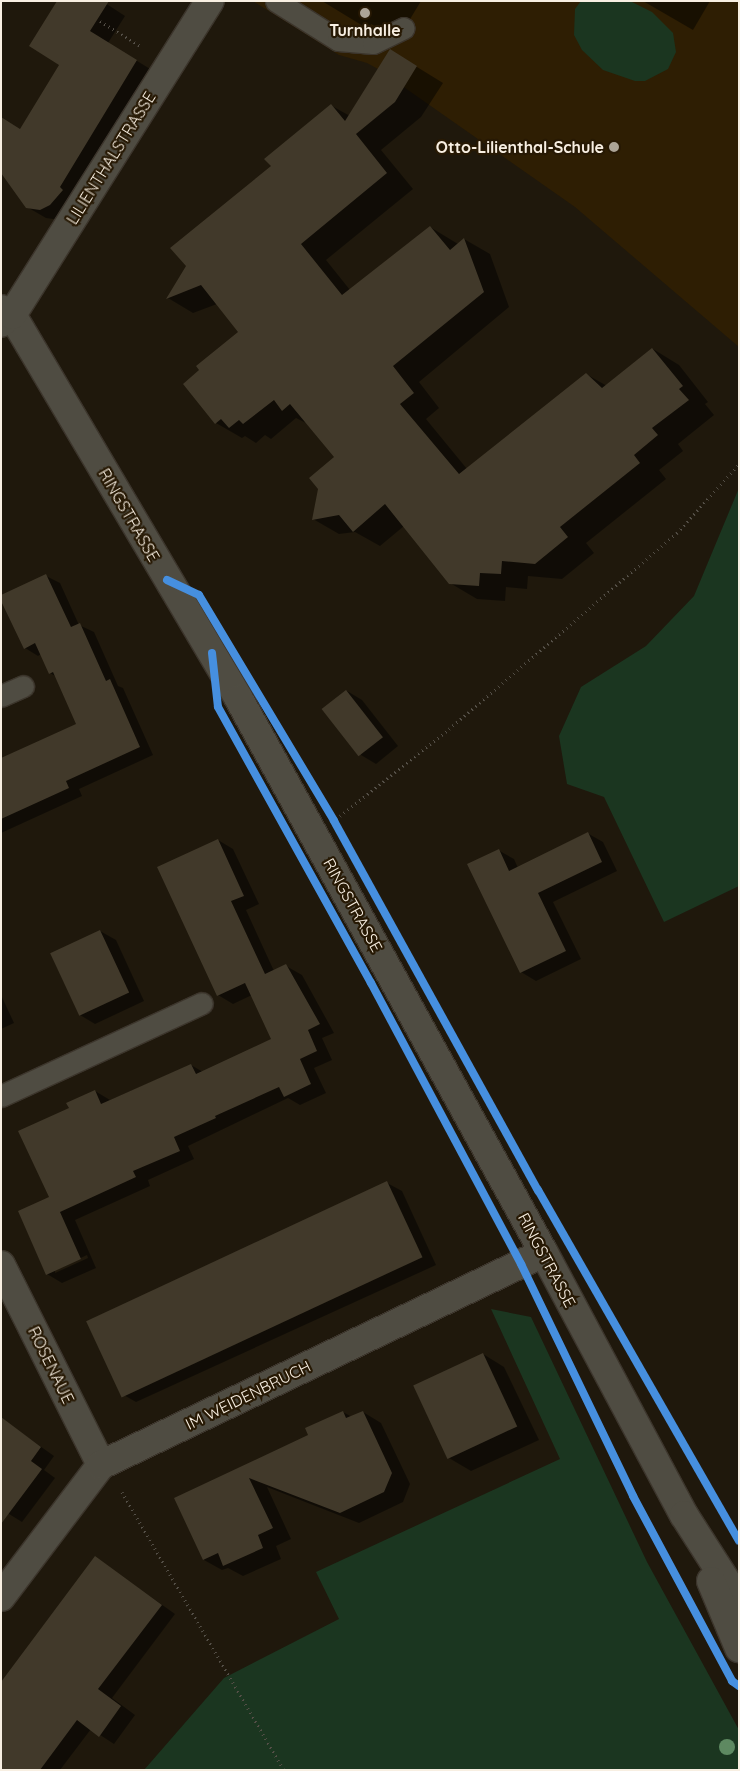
<!DOCTYPE html>
<style>
body{margin:0}
#map{position:relative;width:740px;height:1771px;overflow:hidden;background:#1f180c;font-family:Quicksand,sans-serif}
div>[style]{position:absolute}
[style*='--x']{left:calc(var(--x)*1px);top:calc(var(--y)*1px);width:calc(var(--w)*1px);rotate:calc(var(--a)*1deg)}
.built>*{inset:0;background:#2e1e03}
.green>*{inset:0;background:#1b3620}
.shadow>*{inset:0;background:#0007}
.building>*{inset:0;background:#41392a;transform-origin:0 0}
.path>*{height:3px;margin-top:-1.5px;transform-origin:0;background:repeating-linear-gradient(90deg,#544f47 0 1px,transparent 0 5px)}
.roads{filter:drop-shadow(1px 0 #3c352c) drop-shadow(-1px 0 #3c352c) drop-shadow(0 1px #3c352c) drop-shadow(0 -1px #3c352c)}
.service>*{height:21px;margin:-10.5px;padding:0 10.5px;transform-origin:10.5px;border-radius:10.5px;background:#4f4c42}
.minor>*{height:28px;margin:-14px;padding:0 14px;transform-origin:14px;border-radius:14px;background:#4f4c42}
.cycleway>*{height:8px;margin:-4px;padding:0 4px;transform-origin:4px;border-radius:4px;background:#468fdf}
.trees>*{width:16px;height:16px;margin:-8px;border-radius:50%;background:#5e8961}
.dots>*{width:14px;height:14px;translate:-50% -50%;box-sizing:border-box;border:2px solid #271904;border-radius:50%}
span{translate:-50% -50%;white-space:nowrap;text-align:center;line-height:1.15;-webkit-text-stroke:4.5px #271904;paint-order:stroke}
.poi-label{font-size:16px;color:#f8efe2;font-weight:700}
.right{translate:-100% -50%;text-align:right}
.street-label{font-size:16px;color:#f8efe2}
.frame{position:absolute;inset:0;border:2px solid #f8efe2;pointer-events:none}
</style>
<div id="map">
<div class="built">
<i style="clip-path:polygon(253px 1px,739px 1px,739px 347px,575px 207px,378px 69px,367px 63px,339px 55px)"></i>
</div>
<div class="green">
<i style="clip-path:polygon(581px 1px,630px 1px,652px 12px,673px 33px,676px 52px,668px 69px,645px 81px,635px 81px,603px 70px,582px 50px,574px 35px,575px 9px)"></i>
<i style="clip-path:polygon(739px 488px,739px 886px,664px 922px,604px 797px,567px 784px,559px 736px,581px 687px,646px 646px,694px 596px)"></i>
<i style="clip-path:polygon(491px 1309px,531px 1317px,647px 1562px,739px 1730px,739px 1770px,144px 1770px,224px 1678px,339px 1619px,316px 1572px,560px 1459px)"></i>
</div>
<div class="shadow">
<i style="clip-path:polygon(102px 1px,125px 16px,108px 43px,155px 72px,60px 220px,46px 218px,27px 207px,21px 130px)"></i>
<i style="clip-path:polygon(322px 1px,421px 1px,398px 39px,371px 24px,368px 29px)"></i>
<i style="clip-path:polygon(643px 1px,710px 1px,693px 30px)"></i>
<i style="clip-path:polygon(391px 51px,443px 83px,421px 117px,381px 150px,413px 189px,326px 260px,350px 290px,430px 227px,458px 244px,464px 239px,490px 254px,509px 307px,419px 382px,439px 408px,426px 419px,467px 469px,586px 374px,607px 386px,653px 349px,679px 365px,708px 402px,705px 404px,714px 415px,678px 444px,683px 451px,659px 470px,666px 479px,586px 543px,594px 553px,562px 579px,528px 576px,527px 589px,506px 587px,505px 601px,477px 599px,450px 583px,404px 526px,380px 546px,355px 532px,339px 534px,313px 519px,336px 457px,310px 425px,296px 418px,271px 439px,265px 435px,256px 443px,245px 436px,242px 438px,216px 423px,200px 370px,239px 332px,217px 304px,193px 313px,168px 298px,273px 166px,332px 106px,350px 116px)"></i>
<i style="clip-path:polygon(46px 576px,60px 583px,79px 625px,94px 632px,118px 686px,123px 688px,153px 755px,79px 789px,82px 796px,1px 833px,1px 759px,78px 725px,57px 677px,50px 673px,41px 654px,38px 656px,25px 648px)"></i>
<i style="clip-path:polygon(347px 691px,362px 700px,398px 746px,376px 764px,361px 755px)"></i>
<i style="clip-path:polygon(587px 833px,603px 842px,617px 871px,553px 902px,581px 959px,536px 981px,521px 972px,498px 850px,514px 859px,518px 868px)"></i>
<i style="clip-path:polygon(evenodd,218px 840px,233px 849px,259px 904px,246px 910px,274px 971px,286px 966px,302px 975px,334px 1033px,322px 1038px,332px 1060px,314px 1068px,326px 1093px,300px 1105px,288px 1098px,188px 1146px,194px 1159px,148px 1180px,150px 1186px,75px 1220px,96px 1268px,62px 1283px,47px 1274px,50px 1198px,70px 1109px,95px 1091px,110px 1100px,191px 1065px,203px 1072px,273px 1039px,252px 995px,233px 1004px,218px 995px,218px 840px,87px 1255px,88px 1258px,55px 1273px,55px 1270px,87px 1255px)"></i>
<i style="clip-path:polygon(100px 931px,116px 940px,144px 1001px,95px 1024px,80px 1015px)"></i>
<i style="clip-path:polygon(1px 995px,14px 1023px,1px 1029px)"></i>
<i style="clip-path:polygon(387px 1183px,402px 1191px,436px 1265px,136px 1402px,122px 1394px)"></i>
<i style="clip-path:polygon(483px 1354px,504px 1367px,539px 1440px,471px 1471px,449px 1458px)"></i>
<i style="clip-path:polygon(343px 1412px,352px 1417px,363px 1412px,381px 1423px,410px 1484px,403px 1502px,359px 1523px,267px 1487px,291px 1539px,276px 1546px,281px 1559px,243px 1576px,228px 1568px,222px 1570px,204px 1560px,175px 1499px,310px 1436px)"></i>
<i style="clip-path:polygon(6px 1422px,54px 1456px,44px 1470px,55px 1478px,22px 1522px,1px 1509px)"></i>
<i style="clip-path:polygon(96px 1558px,175px 1614px,112px 1698px,135px 1715px,114px 1744px,91px 1729px,60px 1770px,1px 1770px)"></i>
</div>
<div class="building">
<i style="clip-path:polygon(57px 1px,109px 1px,90px 31px,137px 60px,60px 187px,63px 190px,50px 205px,40px 210px,26px 208px,1px 173px,1px 117px,20px 129px,59px 65px,29px 46px)"></i>
<i style="clip-path:polygon(390px 49px,417px 66px,395px 102px,356px 134px,387px 173px,301px 244px,342px 295px,430px 226px,450px 250px,464px 238px,484px 292px,393px 366px,414px 393px,400px 404px,459px 474px,586px 373px,602px 388px,652px 348px,683px 386px,679px 389px,689px 400px,652px 428px,658px 435px,634px 455px,640px 463px,560px 527px,568px 537px,535px 564px,502px 561px,501px 574px,480px 573px,479px 586px,449px 584px,385px 504px,353px 532px,339px 515px,312px 520px,318px 489px,309px 478px,334px 457px,290px 404px,282px 411px,274px 400px,243px 424px,239px 420px,229px 428px,221px 419px,215px 424px,183px 384px,199px 370px,196px 366px,238px 332px,201px 285px,166px 299px,186px 266px,170px 248px,271px 166px,264px 159px,331px 104px,345px 121px)"></i>
<i style="clip-path:polygon(46px 574px,71px 627px,80px 623px,106px 681px,110px 679px,140px 747px,66px 781px,69px 788px,1px 819px,1px 758px,76px 724px,53px 672px,49px 674px,35px 643px,24px 649px,1px 601px,1px 595px)"></i>
<i style="left:346px;top:690px;width:60px;height:31px;rotate:52deg"></i>
<i style="clip-path:polygon(588px 832px,602px 862px,538px 893px,566px 951px,520px 973px,467px 864px,499px 849px,509px 871px)"></i>
<i style="clip-path:polygon(218px 839px,244px 896px,231px 901px,265px 974px,286px 964px,320px 1024px,308px 1030px,317px 1051px,300px 1059px,311px 1084px,284px 1097px,279px 1087px,215px 1116px,216px 1118px,174px 1137px,180px 1151px,133px 1171px,136px 1177px,60px 1212px,81px 1259px,46px 1275px,18px 1211px,49px 1197px,18px 1131px,69px 1108px,66px 1103px,95px 1090px,101px 1104px,191px 1064px,196px 1074px,271px 1039px,245px 983px,217px 996px,157px 867px)"></i>
<i style="left:100px;top:930px;width:69px;height:55px;rotate:65deg"></i>
<i style="left:387px;top:1181px;width:84px;height:332px;rotate:65deg"></i>
<i style="left:483px;top:1353px;width:81px;height:77px;rotate:65deg"></i>
<i style="clip-path:polygon(343px 1411px,346px 1418px,363px 1411px,392px 1473px,384px 1492px,340px 1513px,249px 1478px,273px 1528px,258px 1535px,263px 1548px,223px 1566px,218px 1553px,203px 1560px,174px 1498px,308px 1435px,305px 1428px)"></i>
<i style="clip-path:polygon(1px 1417px,41px 1447px,31px 1461px,42px 1469px,1px 1524px)"></i>
<i style="clip-path:polygon(95px 1556px,162px 1605px,98px 1689px,121px 1706px,99px 1737px,77px 1720px,40px 1770px,1px 1770px,1px 1682px)"></i>
</div>
<div class="path">
<i style="--x:100;--y:21;--w:49;--a:31.8"></i>
<i style="--x:340;--y:816;--w:139;--a:-38.6"></i>
<i style="--x:449;--y:729;--w:301;--a:-40.7"></i>
<i style="--x:677;--y:533;--w:93;--a:-48.1"></i>
<i style="--x:122;--y:1492;--w:322;--a:59.8"></i>
</div>
<div class="roads">
<div class="service">
<i style="--x:276;--y:1;--w:73;--a:32.2"></i>
<i style="--x:338;--y:40;--w:35;--a:5"></i>
<i style="--x:373;--y:43;--w:34;--a:-26"></i>
<i style="--x:1;--y:696;--w:24;--a:-24"></i>
<i style="--x:1;--y:1096;--w:221;--a:-24.8"></i>
</div>
<div class="minor">
<i style="--x:1;--y:309;--w:13;--a:29"></i>
<i style="--x:12;--y:315;--w:446;--a:59.4"></i>
<i style="--x:239;--y:699;--w:632;--a:61.17"></i>
<i style="--x:544;--y:1253;--w:297;--a:61.9"></i>
<i style="--x:684;--y:1515;--w:102;--a:57.4"></i>
<i style="--x:1;--y:323;--w:14;--a:-36"></i>
<i style="--x:12;--y:315;--w:371;--a:-57.8"></i>
<i style="--x:1;--y:1265;--w:224;--a:63.4"></i>
<i style="--x:711;--y:1581;--w:73;--a:67.3"></i>
<i style="--x:1;--y:1597;--w:166;--a:-52.9"></i>
<i style="--x:101;--y:1465;--w:491;--a:-25.6"></i>
</div>
</div>
<div class="cycleway">
<i style="--x:167;--y:580;--w:35;--a:25"></i>
<i style="--x:199;--y:595;--w:263;--a:59.1"></i>
<i style="--x:334;--y:821;--w:422;--a:61.1"></i>
<i style="--x:538;--y:1190;--w:404;--a:60.2"></i>
<i style="--x:212;--y:653;--w:54;--a:83.7"></i>
<i style="--x:218;--y:707;--w:316;--a:61"></i>
<i style="--x:371;--y:983;--w:319;--a:61.9"></i>
<i style="--x:521;--y:1264;--w:258;--a:64.2"></i>
<i style="--x:633;--y:1496;--w:210;--a:61.8"></i>
<i style="--x:732;--y:1681;--w:9;--a:36"></i>
</div>
<div class="trees">
<i style="left:727px;top:1747px"></i>
</div>
<div class="dots">
<i style="left:365px;top:13px;background:#aca497"></i>
<i style="left:614px;top:147px;background:#aca497"></i>
</div>
<div class="poi-label">
<span style="left:365px;top:30px">Turnhalle</span>
<span class="right" style="left:604px;top:147px">Otto-Lilienthal-Schule</span>
</div>
<div class="street-label">
<span style="left:111px;top:158px;rotate:-58deg">LILIENTHALSTRASSE</span>
<span style="left:129px;top:515px;rotate:60deg">RINGSTRASSE</span>
<span style="left:353px;top:905px;rotate:61deg">RINGSTRASSE</span>
<span style="left:547px;top:1260px;rotate:62deg">RINGSTRASSE</span>
<span style="left:51px;top:1365px;rotate:64deg">ROSENAUE</span>
<span style="left:248px;top:1395px;rotate:-26deg">IM WEIDENBRUCH</span>
</div>
<div class="frame"></div>
</div>
